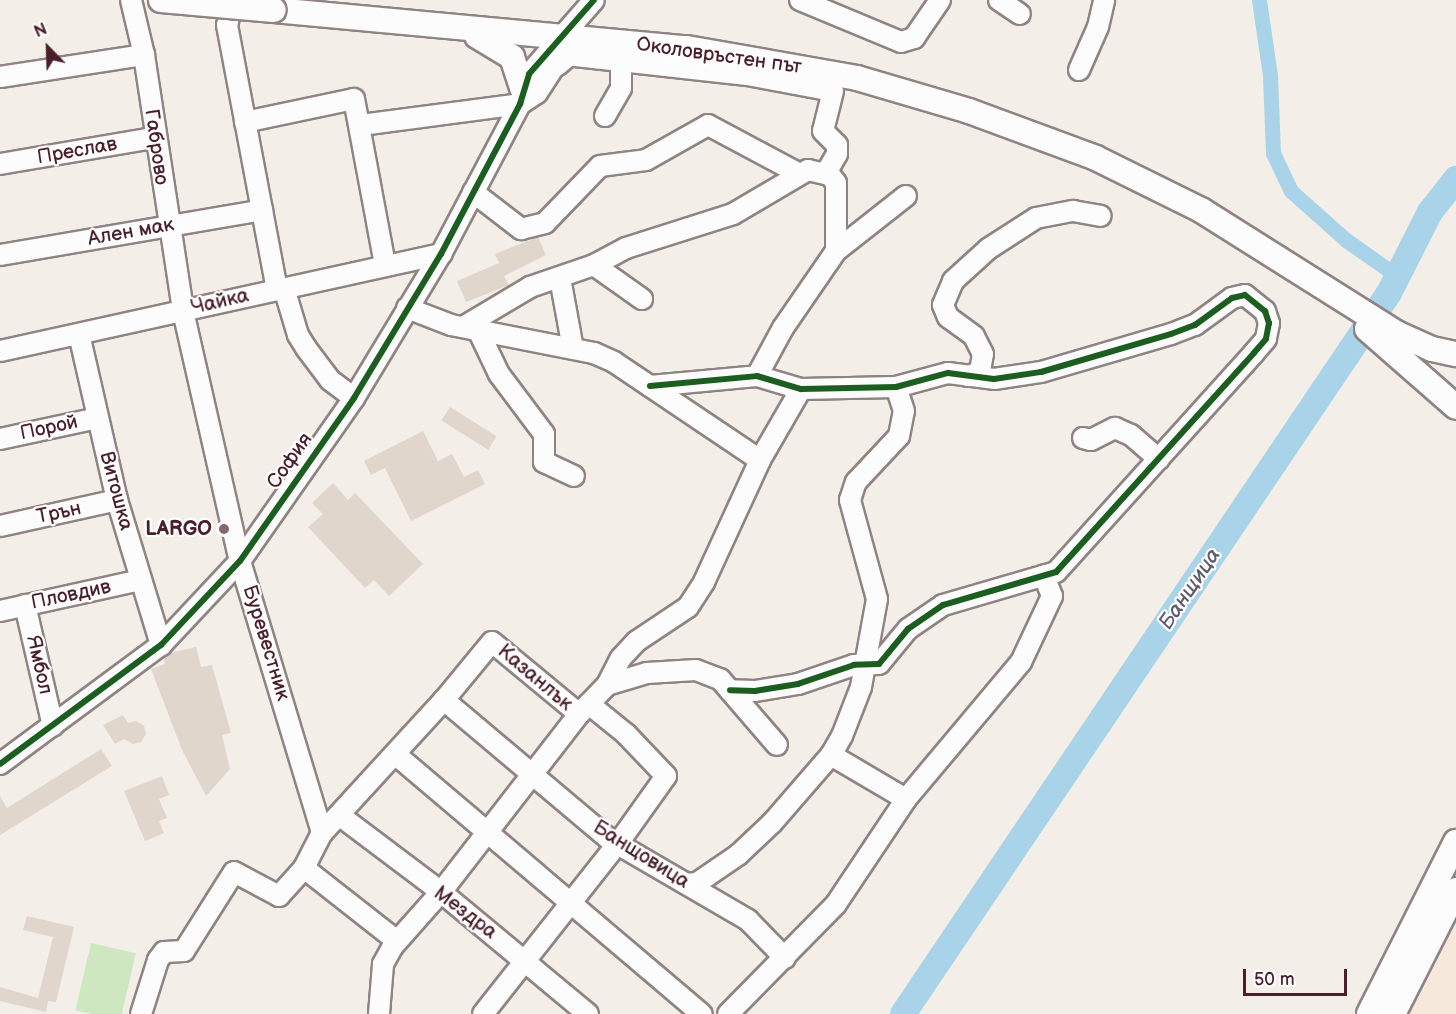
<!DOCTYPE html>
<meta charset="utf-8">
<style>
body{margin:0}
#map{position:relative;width:1456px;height:1014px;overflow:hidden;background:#f4eee8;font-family:"Balsamiq Sans",sans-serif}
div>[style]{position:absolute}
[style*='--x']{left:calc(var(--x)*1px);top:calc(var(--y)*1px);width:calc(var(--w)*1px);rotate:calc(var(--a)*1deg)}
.built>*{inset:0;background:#f6e8da}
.green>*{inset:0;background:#cee7c1;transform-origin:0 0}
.canal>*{height:15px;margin:-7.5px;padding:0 7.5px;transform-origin:7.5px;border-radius:7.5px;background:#a8d3e8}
.river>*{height:26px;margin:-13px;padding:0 13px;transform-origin:13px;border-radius:13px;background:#a8d3e8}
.building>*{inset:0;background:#e1d6cc;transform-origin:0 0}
.roads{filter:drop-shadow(2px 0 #8f8483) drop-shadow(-2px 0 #8f8483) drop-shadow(0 2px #8f8483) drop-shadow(0 -2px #8f8483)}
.minor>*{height:20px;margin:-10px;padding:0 10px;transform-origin:10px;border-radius:10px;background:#fdfcfc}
.major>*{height:24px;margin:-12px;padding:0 12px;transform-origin:12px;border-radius:12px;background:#fdfcfc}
.bridges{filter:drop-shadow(2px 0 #8f8483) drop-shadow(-2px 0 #8f8483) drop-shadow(0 2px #8f8483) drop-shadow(0 -2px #8f8483)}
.major-bridge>*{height:24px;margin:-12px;padding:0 12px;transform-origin:12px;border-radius:12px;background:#fdfcfc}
.cycleway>*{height:6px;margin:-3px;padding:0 3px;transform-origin:3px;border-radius:3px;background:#1b5e20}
.dots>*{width:16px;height:16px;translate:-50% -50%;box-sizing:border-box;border:3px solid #fff;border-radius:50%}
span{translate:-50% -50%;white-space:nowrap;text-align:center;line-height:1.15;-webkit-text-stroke:4.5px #fff;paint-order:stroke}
.street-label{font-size:20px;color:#4a1f2b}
.poi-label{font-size:20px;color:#4a1f2b;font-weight:700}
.right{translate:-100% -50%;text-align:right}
.water-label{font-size:21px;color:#5f5a6d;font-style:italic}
.north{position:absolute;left:18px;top:18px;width:60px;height:60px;-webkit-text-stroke:4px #fff;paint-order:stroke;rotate:337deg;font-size:16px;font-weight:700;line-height:24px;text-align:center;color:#4a1f2b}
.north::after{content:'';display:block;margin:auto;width:21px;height:27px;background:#4a1f2b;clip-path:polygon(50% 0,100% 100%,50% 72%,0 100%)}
.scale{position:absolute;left:1243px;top:969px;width:104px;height:27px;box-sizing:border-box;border:3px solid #4a1f2b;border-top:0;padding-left:8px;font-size:18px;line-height:21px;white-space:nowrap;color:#4a1f2b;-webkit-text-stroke:4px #fff;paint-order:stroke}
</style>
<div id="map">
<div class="built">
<i style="clip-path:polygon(1456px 916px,1456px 1014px,1403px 1014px)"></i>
</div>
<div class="green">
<i style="left:91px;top:943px;width:46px;height:69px;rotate:13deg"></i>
</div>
<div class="canal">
<i style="--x:1259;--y:0;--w:76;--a:81.7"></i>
<i style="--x:1270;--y:75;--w:78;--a:87.8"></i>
<i style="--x:1273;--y:153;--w:42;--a:64.7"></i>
<i style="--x:1291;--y:191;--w:74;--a:41.7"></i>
<i style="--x:1346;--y:240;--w:62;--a:35.2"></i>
</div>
<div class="river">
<i style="--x:903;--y:1014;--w:870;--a:-56.02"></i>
<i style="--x:1389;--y:293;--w:91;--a:-63.2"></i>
<i style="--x:1430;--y:212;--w:42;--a:-51.8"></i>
</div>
<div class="building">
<i style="clip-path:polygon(538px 237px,546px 255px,504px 276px,509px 285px,466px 302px,457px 281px,499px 263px,495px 254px)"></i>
<i style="left:450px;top:407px;width:55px;height:16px;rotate:32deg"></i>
<i style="clip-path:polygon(423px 431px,438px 461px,452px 454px,464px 477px,478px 470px,485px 484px,411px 521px,385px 468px,371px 475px,364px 461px)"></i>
<i style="clip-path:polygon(333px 483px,348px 500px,355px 493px,423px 564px,389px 596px,374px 580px,365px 588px,308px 527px,323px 514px,312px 503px)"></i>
<i style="clip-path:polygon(196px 647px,201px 667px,212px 665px,231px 733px,222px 735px,230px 769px,206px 796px,182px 750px,151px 669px,165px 664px,164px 658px,170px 653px)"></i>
<i style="clip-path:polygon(123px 715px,128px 723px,136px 721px,144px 726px,146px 734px,141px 742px,133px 744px,124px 739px,115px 744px,103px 725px)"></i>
<i style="clip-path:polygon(101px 749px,112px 766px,0 835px,0 796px,7px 808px)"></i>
<i style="clip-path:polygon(162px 776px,169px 795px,159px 799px,167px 818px,159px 821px,164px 833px,145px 841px,124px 791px)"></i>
<i style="clip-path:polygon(27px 916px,74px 927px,56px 1002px,48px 1001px,46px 1012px,0 1001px,0 987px,38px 998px,53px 937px,23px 930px)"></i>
</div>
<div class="roads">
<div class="minor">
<i style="--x:131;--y:0;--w:57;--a:76.7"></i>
<i style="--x:144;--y:55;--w:259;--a:81.3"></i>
<i style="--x:183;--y:311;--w:256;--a:77.2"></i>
<i style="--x:240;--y:561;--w:284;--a:73.2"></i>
<i style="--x:233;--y:0;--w:26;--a:103"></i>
<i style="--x:227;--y:25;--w:269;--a:79.3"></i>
<i style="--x:800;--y:0;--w:109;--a:22.6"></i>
<i style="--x:901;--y:42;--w:14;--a:-17"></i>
<i style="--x:914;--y:38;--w:46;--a:-55.6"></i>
<i style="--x:999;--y:0;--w:25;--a:34"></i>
<i style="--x:566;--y:55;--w:182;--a:6.3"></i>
<i style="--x:747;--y:75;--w:87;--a:10.5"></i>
<i style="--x:833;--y:91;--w:41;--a:104"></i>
<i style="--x:823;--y:131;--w:20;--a:45"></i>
<i style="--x:837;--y:145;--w:9;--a:90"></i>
<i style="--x:837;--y:154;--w:22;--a:120"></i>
<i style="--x:1079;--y:70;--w:47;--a:-66.2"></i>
<i style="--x:1098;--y:27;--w:28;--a:-77"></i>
<i style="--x:0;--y:77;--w:146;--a:-8.7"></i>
<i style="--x:605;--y:116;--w:32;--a:-60"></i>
<i style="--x:621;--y:88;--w:26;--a:-90"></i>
<i style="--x:245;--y:122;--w:111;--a:-11.9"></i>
<i style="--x:354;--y:99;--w:169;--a:79.4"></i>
<i style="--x:361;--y:125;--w:160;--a:-7.5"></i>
<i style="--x:520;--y:104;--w:20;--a:-33"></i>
<i style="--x:537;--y:93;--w:35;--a:-57"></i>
<i style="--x:556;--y:64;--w:15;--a:-79"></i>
<i style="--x:0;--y:164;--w:156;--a:-9.6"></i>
<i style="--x:473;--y:192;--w:61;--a:37.6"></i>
<i style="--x:521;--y:229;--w:25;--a:-14"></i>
<i style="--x:545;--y:223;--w:79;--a:-46"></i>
<i style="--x:600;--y:166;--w:46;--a:-7.4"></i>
<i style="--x:646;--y:160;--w:71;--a:-29.4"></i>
<i style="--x:708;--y:125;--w:102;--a:28.1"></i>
<i style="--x:0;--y:255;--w:266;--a:-9.7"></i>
<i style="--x:594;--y:265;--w:59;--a:35.3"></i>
<i style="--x:560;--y:278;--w:72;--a:79.6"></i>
<i style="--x:284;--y:288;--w:49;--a:73.4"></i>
<i style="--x:298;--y:335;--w:15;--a:58"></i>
<i style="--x:306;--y:348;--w:40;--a:53"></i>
<i style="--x:330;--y:380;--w:30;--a:37"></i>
<i style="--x:407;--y:308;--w:47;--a:21.1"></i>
<i style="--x:451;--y:325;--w:146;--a:11.1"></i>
<i style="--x:594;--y:353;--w:22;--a:24"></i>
<i style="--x:614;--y:362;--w:176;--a:33.9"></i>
<i style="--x:463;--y:327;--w:78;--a:-30.8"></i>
<i style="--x:530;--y:287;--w:68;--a:-19"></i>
<i style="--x:594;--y:265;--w:36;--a:-28"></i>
<i style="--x:626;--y:248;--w:112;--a:-17.6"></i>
<i style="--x:733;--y:214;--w:87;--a:-30.4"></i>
<i style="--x:808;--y:170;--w:23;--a:13"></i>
<i style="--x:830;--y:175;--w:10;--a:53"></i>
<i style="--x:836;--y:183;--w:68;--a:90"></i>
<i style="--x:478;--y:330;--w:49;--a:64.5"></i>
<i style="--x:499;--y:374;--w:75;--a:53.1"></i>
<i style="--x:544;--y:434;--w:28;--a:90"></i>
<i style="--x:544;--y:462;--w:33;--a:25"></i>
<i style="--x:79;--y:334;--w:170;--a:77.1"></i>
<i style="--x:117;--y:500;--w:152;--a:73.1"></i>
<i style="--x:0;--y:351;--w:452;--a:-12.4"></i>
<i style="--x:757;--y:376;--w:55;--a:-61.6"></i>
<i style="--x:783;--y:328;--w:93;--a:-55.5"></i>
<i style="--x:836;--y:251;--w:89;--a:-38.2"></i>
<i style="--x:968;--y:376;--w:13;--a:-18"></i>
<i style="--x:980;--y:372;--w:18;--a:-81"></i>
<i style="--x:983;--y:354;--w:20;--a:-117"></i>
<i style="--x:974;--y:336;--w:32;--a:-144"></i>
<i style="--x:948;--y:317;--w:13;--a:-113"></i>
<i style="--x:943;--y:305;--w:26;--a:-67"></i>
<i style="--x:953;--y:281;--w:47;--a:-42.4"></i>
<i style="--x:988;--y:249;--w:57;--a:-32.9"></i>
<i style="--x:1036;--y:218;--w:38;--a:-11"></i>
<i style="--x:1073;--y:211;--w:28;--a:10"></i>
<i style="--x:650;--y:386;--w:107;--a:-5.3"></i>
<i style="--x:757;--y:376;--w:46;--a:16.5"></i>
<i style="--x:801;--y:389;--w:95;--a:-1.2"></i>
<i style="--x:896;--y:387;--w:54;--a:-15.1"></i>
<i style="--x:948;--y:373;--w:46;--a:7.4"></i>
<i style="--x:994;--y:379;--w:48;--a:-8.5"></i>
<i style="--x:1041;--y:372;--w:135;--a:-16.3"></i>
<i style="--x:1171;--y:334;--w:26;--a:-21"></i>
<i style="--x:1195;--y:325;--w:46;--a:-36.1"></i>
<i style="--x:1232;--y:298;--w:13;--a:-13"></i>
<i style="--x:1245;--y:295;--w:26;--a:39"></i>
<i style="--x:1265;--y:311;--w:13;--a:72"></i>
<i style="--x:1269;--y:323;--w:16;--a:101"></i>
<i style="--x:1266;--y:339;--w:18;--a:131"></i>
<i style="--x:1254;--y:353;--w:295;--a:132.1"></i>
<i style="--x:1056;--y:572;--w:118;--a:163.7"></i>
<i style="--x:943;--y:605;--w:42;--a:145.6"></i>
<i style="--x:908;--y:629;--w:45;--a:129.6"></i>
<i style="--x:879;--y:664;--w:25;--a:178"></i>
<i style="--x:854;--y:665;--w:59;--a:161.3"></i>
<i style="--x:798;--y:684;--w:44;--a:170.8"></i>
<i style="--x:755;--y:691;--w:25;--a:-178"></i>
<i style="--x:1083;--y:438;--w:8;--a:14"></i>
<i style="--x:1091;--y:440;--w:27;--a:-27"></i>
<i style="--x:1115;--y:428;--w:17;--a:24"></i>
<i style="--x:1131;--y:435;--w:37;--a:41"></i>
<i style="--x:0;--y:439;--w:100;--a:-12.1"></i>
<i style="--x:0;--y:526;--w:120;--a:-12.5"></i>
<i style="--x:25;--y:605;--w:124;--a:77"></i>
<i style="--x:0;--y:611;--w:144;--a:-12.4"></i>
<i style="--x:607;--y:685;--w:30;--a:-63"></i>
<i style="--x:621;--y:658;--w:23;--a:-47"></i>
<i style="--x:637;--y:641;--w:61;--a:-33.7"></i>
<i style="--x:688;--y:607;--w:30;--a:-57"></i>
<i style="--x:704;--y:582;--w:134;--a:-65.3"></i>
<i style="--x:760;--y:460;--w:82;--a:-60"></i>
<i style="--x:444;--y:700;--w:216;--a:40.1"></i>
<i style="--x:609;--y:839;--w:161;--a:30.2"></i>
<i style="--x:748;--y:920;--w:53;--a:45.8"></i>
<i style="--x:395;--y:754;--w:402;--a:40.3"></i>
<i style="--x:831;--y:755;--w:87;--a:30.4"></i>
<i style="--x:0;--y:764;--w:200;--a:-36.5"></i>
<i style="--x:161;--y:645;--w:115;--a:-46.8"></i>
<i style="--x:240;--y:561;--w:199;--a:-55"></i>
<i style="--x:354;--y:398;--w:168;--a:-58.9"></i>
<i style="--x:441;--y:254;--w:170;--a:-62.2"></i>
<i style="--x:520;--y:104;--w:31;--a:-73"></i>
<i style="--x:529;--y:74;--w:98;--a:-48.7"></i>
<i style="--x:339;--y:815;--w:128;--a:37"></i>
<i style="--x:441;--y:892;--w:191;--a:39.7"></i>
<i style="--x:304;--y:868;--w:118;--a:38.1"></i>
<i style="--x:687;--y:884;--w:10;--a:-6"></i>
<i style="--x:697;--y:883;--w:50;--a:-34.3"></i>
<i style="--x:738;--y:855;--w:47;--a:-43.3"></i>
<i style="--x:772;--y:823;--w:90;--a:-49.1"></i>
<i style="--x:831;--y:755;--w:22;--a:-60"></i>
<i style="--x:842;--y:736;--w:53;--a:-68.8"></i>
<i style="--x:861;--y:687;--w:89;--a:-79.7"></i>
<i style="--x:877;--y:599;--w:103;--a:-105.3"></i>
<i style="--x:850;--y:500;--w:19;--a:-72"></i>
<i style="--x:856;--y:482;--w:63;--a:-46.9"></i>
<i style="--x:899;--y:436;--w:25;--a:-79"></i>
<i style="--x:904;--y:411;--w:25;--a:-108"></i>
<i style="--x:141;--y:1014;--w:57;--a:-72.5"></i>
<i style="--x:158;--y:960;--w:10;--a:-53"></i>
<i style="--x:164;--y:952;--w:20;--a:-3"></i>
<i style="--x:184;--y:951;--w:93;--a:-57.7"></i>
<i style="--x:234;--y:872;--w:51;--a:28.1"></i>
<i style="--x:279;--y:896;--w:38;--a:-48"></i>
<i style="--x:304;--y:868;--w:39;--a:-63"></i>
<i style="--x:322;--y:833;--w:180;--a:-47.5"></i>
<i style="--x:444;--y:700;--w:75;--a:-50.4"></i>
<i style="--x:492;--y:642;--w:113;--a:39.6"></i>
<i style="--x:379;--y:1014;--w:50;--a:-85.4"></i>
<i style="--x:383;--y:964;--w:21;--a:-61"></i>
<i style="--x:393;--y:946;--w:72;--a:-48.4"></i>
<i style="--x:441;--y:892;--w:225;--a:-52.2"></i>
<i style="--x:579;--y:714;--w:40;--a:-46"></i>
<i style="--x:607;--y:685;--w:42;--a:-16.7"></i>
<i style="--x:647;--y:673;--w:49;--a:-3.5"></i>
<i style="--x:696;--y:670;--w:26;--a:21"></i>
<i style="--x:720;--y:679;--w:87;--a:49.2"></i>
<i style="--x:483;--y:1014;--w:219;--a:-51.7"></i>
<i style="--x:619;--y:842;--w:81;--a:-54.5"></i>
<i style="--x:666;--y:776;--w:58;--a:-133.6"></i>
<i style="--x:626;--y:734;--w:48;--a:-141"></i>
<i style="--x:728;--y:1014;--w:154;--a:-45.5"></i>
<i style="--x:836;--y:904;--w:126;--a:-56.3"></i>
<i style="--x:906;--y:799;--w:179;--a:-50"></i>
<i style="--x:1021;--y:662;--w:73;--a:-64.8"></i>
<i style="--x:1052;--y:596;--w:22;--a:-112"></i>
</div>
<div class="major">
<i style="--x:274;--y:10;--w:415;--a:5.3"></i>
<i style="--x:687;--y:48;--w:173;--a:10"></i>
<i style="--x:857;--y:78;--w:117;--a:16.4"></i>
<i style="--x:969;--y:111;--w:135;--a:20.3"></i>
<i style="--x:1096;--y:158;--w:117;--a:26.3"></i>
<i style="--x:1201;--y:210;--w:231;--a:32.2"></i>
<i style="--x:1396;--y:333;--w:39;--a:24"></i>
<i style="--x:1432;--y:349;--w:25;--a:12"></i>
<i style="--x:477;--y:36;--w:41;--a:31"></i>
<i style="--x:512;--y:57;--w:33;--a:72"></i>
<i style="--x:556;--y:64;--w:20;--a:-41"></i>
<i style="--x:571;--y:51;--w:22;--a:-21"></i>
<i style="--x:1367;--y:329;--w:118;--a:41.2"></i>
<i style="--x:1369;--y:1014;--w:193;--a:-63.2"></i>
<i style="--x:1393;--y:1014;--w:139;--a:-63.1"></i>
</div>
</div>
<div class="bridges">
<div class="major-bridge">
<i style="--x:161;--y:0;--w:113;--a:5.1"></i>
</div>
</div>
<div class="cycleway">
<i style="--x:650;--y:386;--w:107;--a:-5.3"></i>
<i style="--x:757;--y:376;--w:46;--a:16.5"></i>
<i style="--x:801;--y:389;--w:95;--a:-1.2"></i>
<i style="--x:896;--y:387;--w:54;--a:-15.1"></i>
<i style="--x:948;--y:373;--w:46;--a:7.4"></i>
<i style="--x:994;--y:379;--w:48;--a:-8.5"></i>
<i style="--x:1041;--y:372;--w:135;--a:-16.3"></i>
<i style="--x:1171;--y:334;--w:26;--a:-21"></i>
<i style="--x:1195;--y:325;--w:46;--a:-36.1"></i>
<i style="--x:1232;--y:298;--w:13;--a:-13"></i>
<i style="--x:1245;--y:295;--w:26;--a:39"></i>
<i style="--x:1265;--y:311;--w:13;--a:72"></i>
<i style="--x:1269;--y:323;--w:16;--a:101"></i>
<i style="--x:1266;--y:339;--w:18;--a:131"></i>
<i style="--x:1254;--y:353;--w:295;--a:132.1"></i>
<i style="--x:1056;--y:572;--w:118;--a:163.7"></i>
<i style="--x:943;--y:605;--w:42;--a:145.6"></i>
<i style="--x:908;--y:629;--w:45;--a:129.6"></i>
<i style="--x:879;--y:664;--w:25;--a:178"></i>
<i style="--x:854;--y:665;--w:59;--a:161.3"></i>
<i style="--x:798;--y:684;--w:44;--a:170.8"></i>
<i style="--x:755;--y:691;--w:25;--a:-178"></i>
<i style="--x:0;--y:764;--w:200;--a:-36.5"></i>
<i style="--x:161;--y:645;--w:115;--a:-46.8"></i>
<i style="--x:240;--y:561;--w:199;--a:-55"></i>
<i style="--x:354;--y:398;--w:168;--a:-58.9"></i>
<i style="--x:441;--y:254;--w:170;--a:-62.2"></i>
<i style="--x:520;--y:104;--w:31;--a:-73"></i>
<i style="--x:529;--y:74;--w:98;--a:-48.7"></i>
</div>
<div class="dots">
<i style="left:224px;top:529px;background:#86676d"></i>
</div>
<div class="street-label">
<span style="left:719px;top:56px;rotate:8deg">Околовръстен път</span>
<span style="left:156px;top:147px;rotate:82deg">Габрово</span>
<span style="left:77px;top:151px;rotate:-10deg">Преслав</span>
<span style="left:131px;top:232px;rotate:-10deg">Ален мак</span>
<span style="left:220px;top:302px;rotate:-13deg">Чайка</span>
<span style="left:49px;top:428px;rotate:-12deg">Порой</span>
<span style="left:290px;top:461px;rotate:-55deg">София</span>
<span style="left:116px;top:491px;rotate:75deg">Витошка</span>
<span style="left:59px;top:513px;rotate:-12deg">Трън</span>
<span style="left:71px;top:595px;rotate:-12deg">Пловдив</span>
<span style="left:266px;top:643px;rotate:73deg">Буревестник</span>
<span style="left:39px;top:665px;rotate:77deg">Ямбол</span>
<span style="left:535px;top:678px;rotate:40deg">Казанлък</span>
<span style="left:641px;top:855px;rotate:32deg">Банщовица</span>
<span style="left:465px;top:913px;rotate:37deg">Мездра</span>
</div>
<div class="poi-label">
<span class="right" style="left:212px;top:529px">LARGO</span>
</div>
<div class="water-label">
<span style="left:1190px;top:589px;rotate:-56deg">Банщица</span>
</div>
<div class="north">N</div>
<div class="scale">50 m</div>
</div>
